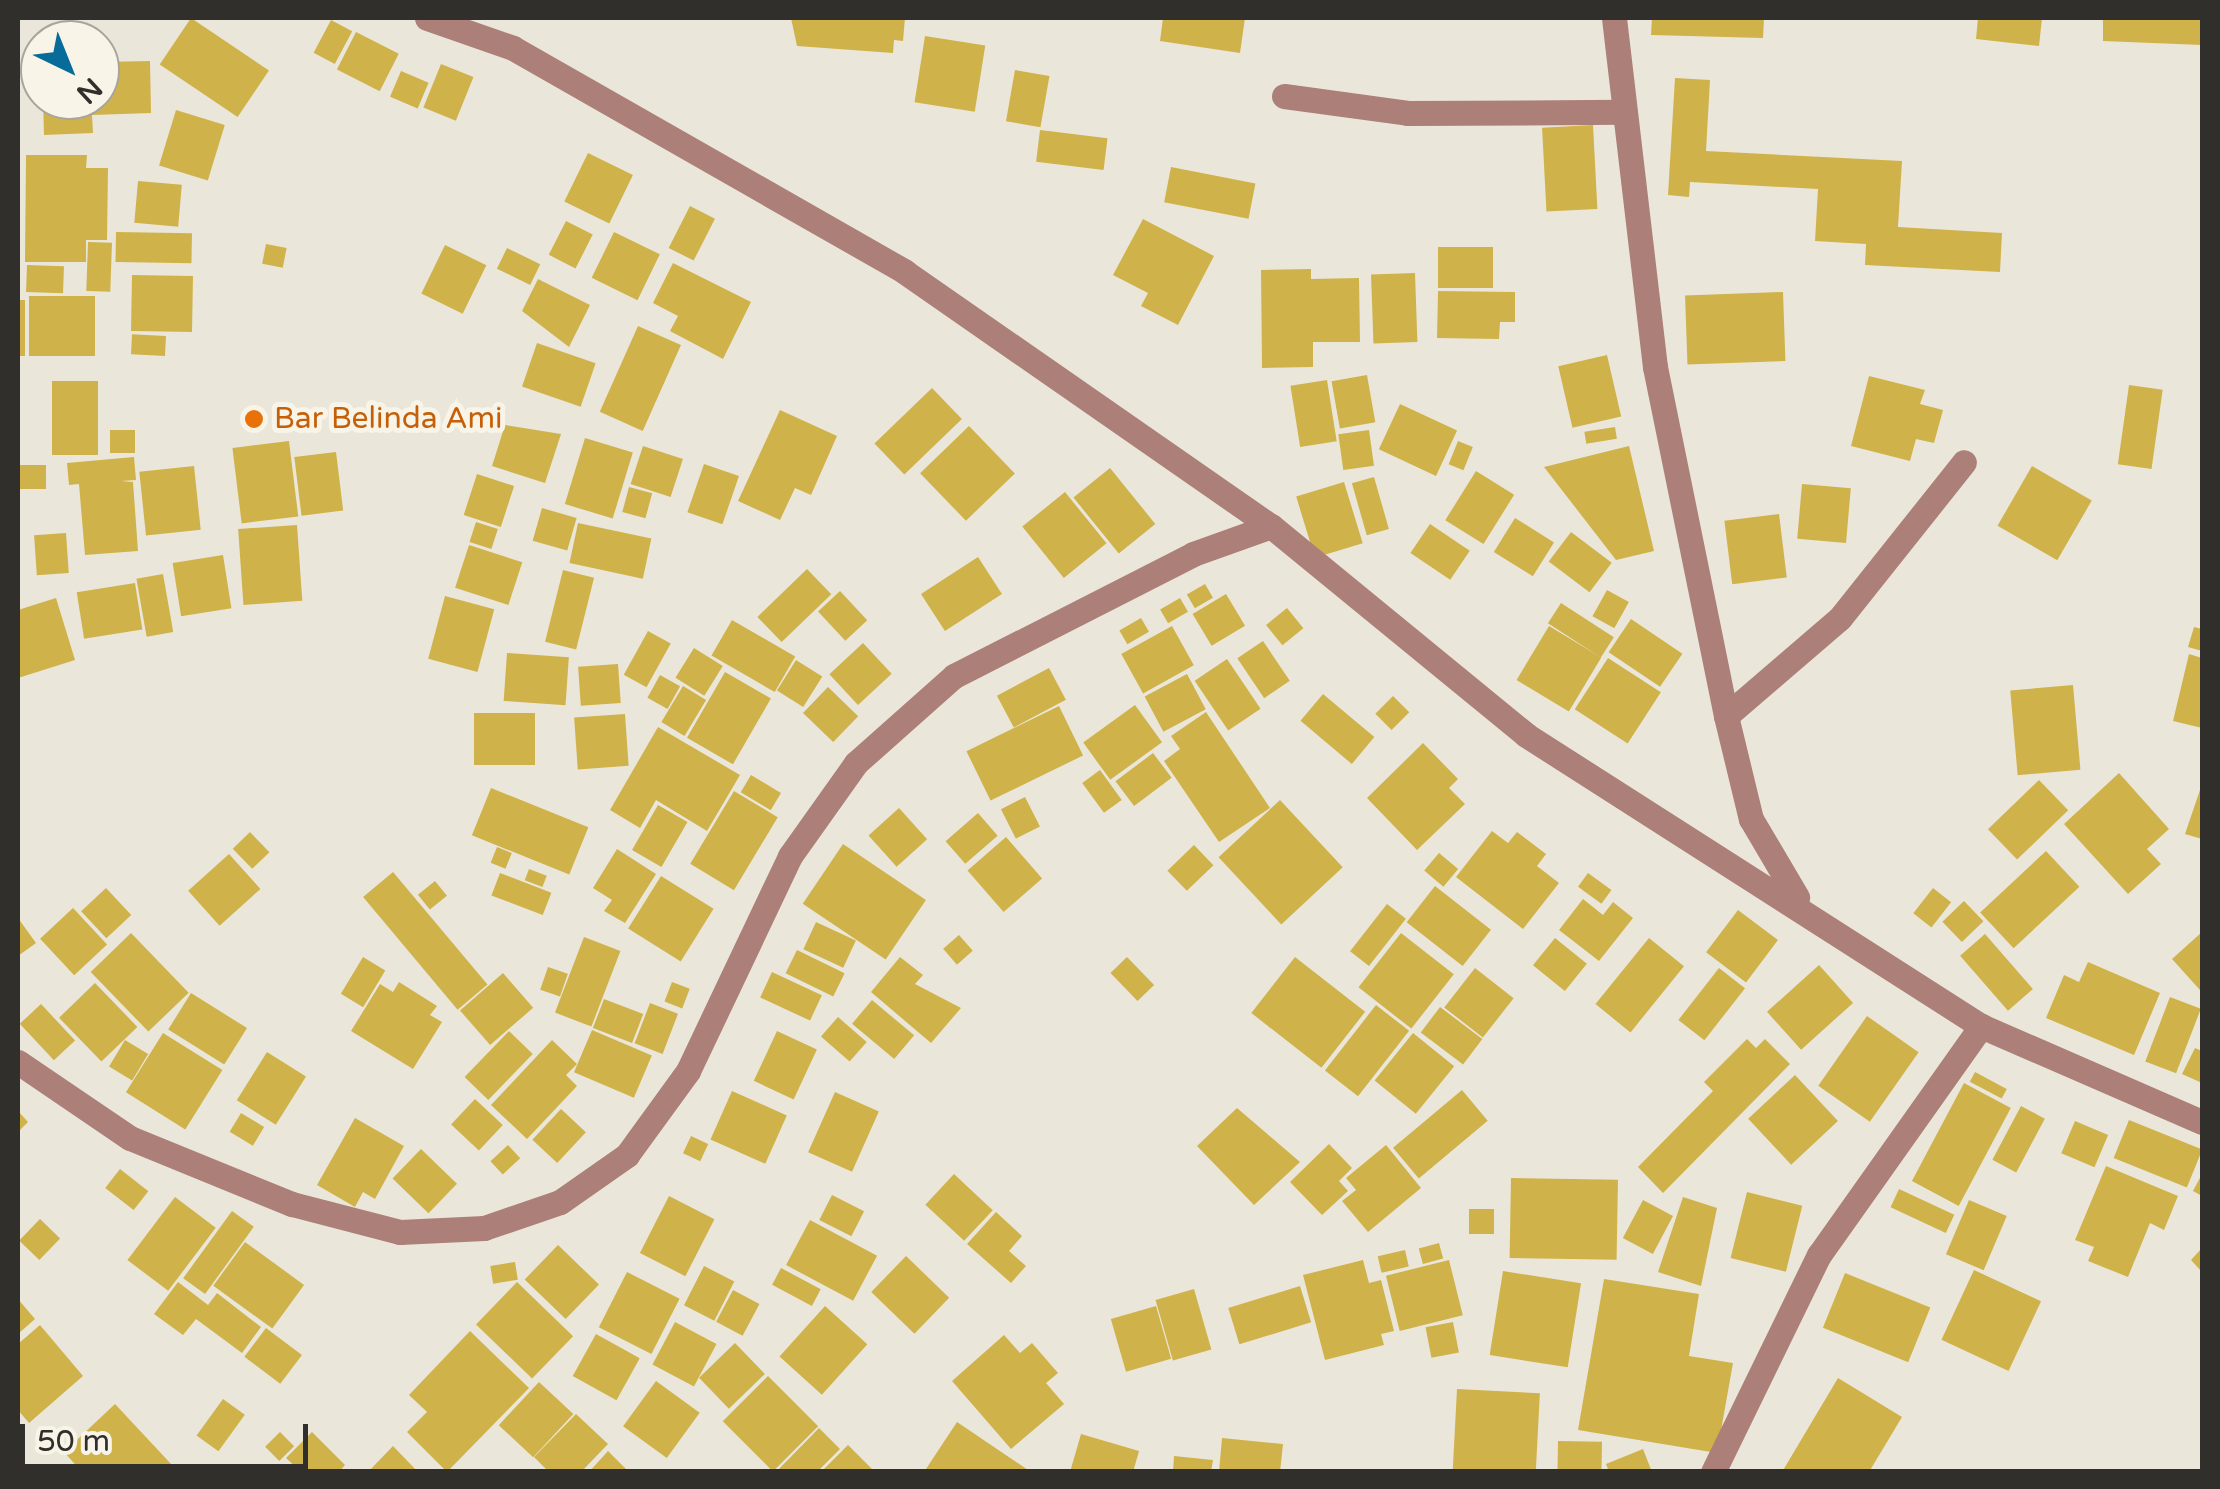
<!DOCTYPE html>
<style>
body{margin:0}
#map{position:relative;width:2220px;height:1489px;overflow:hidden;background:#eae7da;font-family:"Varela Round",sans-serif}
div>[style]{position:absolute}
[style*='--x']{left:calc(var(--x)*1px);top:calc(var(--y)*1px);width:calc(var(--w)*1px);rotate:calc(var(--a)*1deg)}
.building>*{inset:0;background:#d0b24a;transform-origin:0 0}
.minor>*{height:25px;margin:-12.5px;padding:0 12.5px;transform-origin:12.5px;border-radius:12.5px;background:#ac7f78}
.dots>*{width:28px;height:28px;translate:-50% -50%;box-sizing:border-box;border:5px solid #f8f4e8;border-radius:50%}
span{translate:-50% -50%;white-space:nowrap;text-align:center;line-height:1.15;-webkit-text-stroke:10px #f8f4e8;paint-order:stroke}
.food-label{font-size:30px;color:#c56008}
.left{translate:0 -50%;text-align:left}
.frame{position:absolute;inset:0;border:20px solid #312f2b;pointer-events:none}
.north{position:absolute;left:20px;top:20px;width:100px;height:100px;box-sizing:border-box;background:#f8f4e8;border:2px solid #a8a59c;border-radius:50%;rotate:137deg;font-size:28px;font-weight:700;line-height:40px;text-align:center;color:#312f2b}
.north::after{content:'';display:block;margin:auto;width:35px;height:45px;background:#076c9a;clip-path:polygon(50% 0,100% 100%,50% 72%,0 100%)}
.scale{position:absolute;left:20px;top:1424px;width:288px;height:45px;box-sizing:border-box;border:5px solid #312f2b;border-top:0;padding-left:12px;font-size:30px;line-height:35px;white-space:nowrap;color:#312f2b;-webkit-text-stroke:8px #f8f4e8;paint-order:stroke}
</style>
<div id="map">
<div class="building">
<i style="left:191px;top:18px;width:94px;height:56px;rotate:34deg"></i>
<i style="clip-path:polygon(791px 18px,905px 18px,903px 41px,894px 40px,893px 53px,797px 46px)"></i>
<i style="clip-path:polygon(1163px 18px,1245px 18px,1240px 53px,1160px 41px)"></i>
<i style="clip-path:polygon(1652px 18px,1764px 18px,1763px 38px,1651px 35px)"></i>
<i style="clip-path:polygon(1978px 18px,2042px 18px,2039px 46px,1976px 39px)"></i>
<i style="clip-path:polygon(2103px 18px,2202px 18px,2202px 45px,2103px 41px)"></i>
<i style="left:331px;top:20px;width:24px;height:37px;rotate:28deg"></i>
<i style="left:356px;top:32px;width:48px;height:42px;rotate:27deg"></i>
<i style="left:925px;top:36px;width:61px;height:67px;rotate:9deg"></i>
<i style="clip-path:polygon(150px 61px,151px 113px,92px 115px,93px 133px,44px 135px,43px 100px,100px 100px,100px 62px)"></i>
<i style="left:441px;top:64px;width:35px;height:47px;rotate:22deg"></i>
<i style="left:1015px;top:70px;width:35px;height:52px;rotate:10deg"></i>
<i style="left:401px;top:71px;width:30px;height:28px;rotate:23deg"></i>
<i style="clip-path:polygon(1675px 78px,1710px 80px,1706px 151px,1902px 161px,1898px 227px,2002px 233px,2000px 272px,1865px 265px,1866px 244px,1815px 241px,1818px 189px,1690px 182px,1689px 197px,1668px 195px)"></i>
<i style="left:176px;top:110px;width:51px;height:58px;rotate:17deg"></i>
<i style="left:1593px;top:125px;width:84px;height:51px;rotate:87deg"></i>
<i style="left:1040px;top:130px;width:68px;height:32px;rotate:7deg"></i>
<i style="left:588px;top:153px;width:50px;height:54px;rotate:26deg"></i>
<i style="clip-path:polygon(26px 155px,87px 155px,86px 168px,108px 168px,107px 240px,86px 240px,86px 262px,25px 262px)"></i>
<i style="left:1171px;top:167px;width:86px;height:36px;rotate:11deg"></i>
<i style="left:138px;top:181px;width:44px;height:42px;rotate:5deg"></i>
<i style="left:690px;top:206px;width:28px;height:47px;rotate:27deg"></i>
<i style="clip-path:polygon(1143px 219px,1214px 256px,1178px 325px,1141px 306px,1148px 293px,1113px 275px)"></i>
<i style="left:566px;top:221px;width:30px;height:38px;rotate:27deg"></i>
<i style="left:116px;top:232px;width:76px;height:30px;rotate:1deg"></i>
<i style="left:614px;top:232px;width:51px;height:51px;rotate:26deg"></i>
<i style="left:88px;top:242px;width:24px;height:49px;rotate:2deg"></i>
<i style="left:266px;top:244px;width:21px;height:20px;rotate:11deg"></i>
<i style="left:445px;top:245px;width:46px;height:54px;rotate:26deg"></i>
<i style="left:1438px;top:247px;width:55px;height:41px"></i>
<i style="left:507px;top:248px;width:37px;height:23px;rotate:26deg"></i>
<i style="clip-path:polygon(673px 263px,751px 302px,723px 359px,670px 331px,678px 316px,653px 303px)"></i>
<i style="left:27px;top:265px;width:37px;height:27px;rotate:2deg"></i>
<i style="clip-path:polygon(1311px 269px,1311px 279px,1359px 278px,1360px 342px,1313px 342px,1313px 367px,1262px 368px,1261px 270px)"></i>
<i style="left:1415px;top:273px;width:69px;height:44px;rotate:88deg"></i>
<i style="left:132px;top:275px;width:61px;height:56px;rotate:1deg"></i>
<i style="clip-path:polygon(538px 279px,590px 305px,569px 347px,522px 311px)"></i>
<i style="clip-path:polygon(1438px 291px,1515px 292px,1515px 322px,1500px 322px,1499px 339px,1437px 338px)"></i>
<i style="left:1783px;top:292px;width:69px;height:98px;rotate:88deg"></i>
<i style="left:95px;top:296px;width:60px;height:66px;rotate:90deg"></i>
<i style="left:18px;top:300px;width:7px;height:56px"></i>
<i style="left:638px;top:326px;width:47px;height:94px;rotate:24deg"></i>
<i style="left:166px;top:336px;width:20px;height:34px;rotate:93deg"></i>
<i style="left:537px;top:343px;width:62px;height:46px;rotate:19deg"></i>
<i style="left:1607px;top:355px;width:63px;height:50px;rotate:77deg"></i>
<i style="left:1367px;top:375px;width:48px;height:36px;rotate:80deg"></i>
<i style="clip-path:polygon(1869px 376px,1925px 390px,1920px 404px,1943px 410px,1934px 443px,1916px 439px,1910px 461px,1851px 446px)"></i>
<i style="left:1327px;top:380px;width:62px;height:37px;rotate:81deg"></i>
<i style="left:52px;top:381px;width:46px;height:74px"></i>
<i style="left:2129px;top:385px;width:34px;height:80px;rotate:8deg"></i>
<i style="left:932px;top:388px;width:43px;height:80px;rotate:46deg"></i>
<i style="left:1400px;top:404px;width:63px;height:50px;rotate:25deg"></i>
<i style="clip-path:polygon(780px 410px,837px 436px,811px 495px,795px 488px,780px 520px,738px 501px)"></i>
<i style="clip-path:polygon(505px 425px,561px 434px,545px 483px,492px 466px)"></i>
<i style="left:969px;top:426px;width:66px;height:68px;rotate:46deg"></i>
<i style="left:1615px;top:427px;width:12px;height:31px;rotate:81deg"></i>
<i style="left:110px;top:430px;width:25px;height:23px"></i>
<i style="left:1369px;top:430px;width:36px;height:31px;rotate:82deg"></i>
<i style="left:585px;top:438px;width:50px;height:69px;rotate:17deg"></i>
<i style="left:289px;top:441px;width:76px;height:57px;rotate:83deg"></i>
<i style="left:1458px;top:441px;width:16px;height:25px;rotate:22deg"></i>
<i style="left:643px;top:446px;width:42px;height:40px;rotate:18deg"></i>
<i style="clip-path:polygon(1629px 446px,1654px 551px,1616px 560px,1544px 467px)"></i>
<i style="left:336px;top:452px;width:59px;height:42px;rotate:83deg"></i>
<i style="clip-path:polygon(134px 457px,136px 480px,121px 481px,133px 482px,138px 551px,85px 555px,79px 484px,69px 485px,67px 463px)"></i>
<i style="left:704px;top:464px;width:37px;height:51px;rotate:19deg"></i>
<i style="left:18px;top:465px;width:28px;height:24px"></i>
<i style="left:194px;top:466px;width:64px;height:55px;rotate:84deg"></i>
<i style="left:2032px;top:466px;width:69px;height:69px;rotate:30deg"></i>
<i style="left:1110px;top:468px;width:72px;height:47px;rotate:51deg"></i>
<i style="left:1476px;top:471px;width:45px;height:58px;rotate:32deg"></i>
<i style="left:477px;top:474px;width:39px;height:43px;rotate:18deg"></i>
<i style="left:1374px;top:477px;width:54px;height:23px;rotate:74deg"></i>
<i style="left:1344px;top:482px;width:64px;height:50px;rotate:73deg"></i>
<i style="left:1802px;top:484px;width:49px;height:55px;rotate:5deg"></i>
<i style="left:629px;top:487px;width:24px;height:26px;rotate:15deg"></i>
<i style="left:1065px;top:492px;width:66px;height:55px;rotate:51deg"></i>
<i style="left:542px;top:508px;width:36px;height:34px;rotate:16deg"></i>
<i style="left:1779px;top:514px;width:64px;height:55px;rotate:83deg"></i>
<i style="left:1515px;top:518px;width:46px;height:40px;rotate:32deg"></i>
<i style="left:476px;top:522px;width:23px;height:21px;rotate:18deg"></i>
<i style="left:578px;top:523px;width:75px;height:41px;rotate:12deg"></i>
<i style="left:1430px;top:524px;width:48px;height:35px;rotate:34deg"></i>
<i style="left:297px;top:525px;width:76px;height:59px;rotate:86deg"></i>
<i style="left:1571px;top:532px;width:51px;height:37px;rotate:37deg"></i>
<i style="left:66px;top:533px;width:40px;height:32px;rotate:86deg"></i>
<i style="left:469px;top:545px;width:56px;height:45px;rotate:18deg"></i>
<i style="left:223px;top:555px;width:54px;height:51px;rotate:81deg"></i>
<i style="left:978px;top:557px;width:44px;height:68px;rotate:57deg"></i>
<i style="left:807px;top:569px;width:35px;height:69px;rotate:46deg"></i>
<i style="left:563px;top:570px;width:32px;height:74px;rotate:14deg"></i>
<i style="left:163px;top:574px;width:59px;height:27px;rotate:80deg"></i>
<i style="left:135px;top:583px;width:47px;height:59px;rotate:81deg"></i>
<i style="left:1205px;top:584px;width:16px;height:21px;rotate:60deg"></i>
<i style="left:1607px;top:590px;width:25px;height:30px;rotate:29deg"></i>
<i style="left:840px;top:591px;width:40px;height:30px;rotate:47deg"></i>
<i style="left:1226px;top:594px;width:37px;height:39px;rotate:59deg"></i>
<i style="left:445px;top:596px;width:51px;height:65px;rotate:15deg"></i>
<i style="clip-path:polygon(56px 598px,75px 660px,18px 678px,18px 610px)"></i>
<i style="left:1180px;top:598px;width:16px;height:23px;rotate:60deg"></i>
<i style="left:1561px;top:603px;width:63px;height:24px;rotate:33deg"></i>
<i style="left:1287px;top:608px;width:26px;height:27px;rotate:51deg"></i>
<i style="left:1141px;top:618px;width:16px;height:25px;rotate:60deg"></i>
<i style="left:1631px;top:619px;width:62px;height:40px;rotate:34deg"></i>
<i style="left:732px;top:620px;width:73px;height:41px;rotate:30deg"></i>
<i style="left:1172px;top:626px;width:45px;height:58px;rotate:61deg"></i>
<i style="left:1549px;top:626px;width:61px;height:63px;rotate:31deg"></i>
<i style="clip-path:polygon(2194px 627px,2202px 629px,2202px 651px,2188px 647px)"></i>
<i style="left:648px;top:631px;width:26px;height:50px;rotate:29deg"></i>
<i style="left:1263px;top:641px;width:48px;height:31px;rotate:56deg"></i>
<i style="left:863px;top:643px;width:42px;height:46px;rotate:47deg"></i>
<i style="left:694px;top:648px;width:34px;height:35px;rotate:32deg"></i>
<i style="left:507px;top:653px;width:62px;height:48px;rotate:4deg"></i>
<i style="clip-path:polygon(2189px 654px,2202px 658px,2202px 728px,2173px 721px)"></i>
<i style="left:1608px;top:658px;width:63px;height:61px;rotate:33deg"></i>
<i style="left:1227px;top:659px;width:60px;height:39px;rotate:56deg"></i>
<i style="left:796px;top:660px;width:31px;height:36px;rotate:32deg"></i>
<i style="left:618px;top:664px;width:39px;height:40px;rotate:86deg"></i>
<i style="left:1049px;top:668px;width:36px;height:59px;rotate:62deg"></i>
<i style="left:725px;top:672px;width:53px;height:76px;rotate:30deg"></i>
<i style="left:1187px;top:674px;width:40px;height:48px;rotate:62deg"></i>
<i style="left:660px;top:675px;width:23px;height:26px;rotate:29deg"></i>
<i style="left:2073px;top:685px;width:85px;height:63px;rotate:85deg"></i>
<i style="left:683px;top:686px;width:27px;height:42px;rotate:31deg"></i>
<i style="left:828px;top:687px;width:42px;height:36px;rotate:44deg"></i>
<i style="left:1323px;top:694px;width:67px;height:35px;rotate:40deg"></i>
<i style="left:1393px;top:696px;width:23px;height:25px;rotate:45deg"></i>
<i style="left:1135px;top:705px;width:46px;height:64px;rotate:54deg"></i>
<i style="left:1059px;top:706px;width:55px;height:103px;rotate:64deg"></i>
<i style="clip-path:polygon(1206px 712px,1270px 808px,1219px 842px,1164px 761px,1180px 749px,1171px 736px)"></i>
<i style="left:535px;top:713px;width:52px;height:61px;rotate:90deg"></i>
<i style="left:625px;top:714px;width:52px;height:51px;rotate:86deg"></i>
<i style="clip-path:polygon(658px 727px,740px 775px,707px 831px,656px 800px,640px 828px,610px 810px)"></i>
<i style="clip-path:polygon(1423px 743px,1458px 779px,1449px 788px,1465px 804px,1417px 850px,1367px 798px)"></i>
<i style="left:1153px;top:753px;width:31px;height:47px;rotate:53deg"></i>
<i style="left:1100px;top:770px;width:37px;height:22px;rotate:54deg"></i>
<i style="clip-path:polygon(2119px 773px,2169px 829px,2147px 849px,2161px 864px,2128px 894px,2064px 824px)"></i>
<i style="left:751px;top:775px;width:35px;height:20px;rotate:31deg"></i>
<i style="left:2039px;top:780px;width:42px;height:71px;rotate:46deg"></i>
<i style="clip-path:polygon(2202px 784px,2202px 839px,2185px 834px)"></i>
<i style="left:491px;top:788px;width:105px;height:51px;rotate:22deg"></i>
<i style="left:734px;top:791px;width:51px;height:85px;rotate:31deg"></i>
<i style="left:1025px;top:797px;width:33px;height:27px;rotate:63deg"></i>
<i style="left:1280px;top:800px;width:92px;height:84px;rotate:47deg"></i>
<i style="left:658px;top:805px;width:34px;height:52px;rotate:30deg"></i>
<i style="left:899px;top:808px;width:42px;height:41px;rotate:48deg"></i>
<i style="left:978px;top:813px;width:30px;height:43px;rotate:49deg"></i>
<i style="clip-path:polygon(1492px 831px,1508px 843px,1517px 832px,1546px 854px,1537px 866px,1559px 883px,1523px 929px,1456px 877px)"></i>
<i style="left:250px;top:832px;width:28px;height:24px;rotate:46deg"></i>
<i style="left:1006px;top:837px;width:55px;height:51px;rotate:49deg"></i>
<i style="left:843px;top:844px;width:100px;height:72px;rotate:34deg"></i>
<i style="left:1194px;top:845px;width:28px;height:37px;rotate:46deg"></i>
<i style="left:497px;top:847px;width:16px;height:17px;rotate:22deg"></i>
<i style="clip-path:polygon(617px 849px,656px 874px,625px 923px,604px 911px,612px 900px,593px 888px)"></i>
<i style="left:2046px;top:851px;width:49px;height:90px;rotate:47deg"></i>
<i style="left:1439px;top:853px;width:25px;height:23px;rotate:40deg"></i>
<i style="left:229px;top:854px;width:47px;height:55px;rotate:48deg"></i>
<i style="left:529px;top:869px;width:19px;height:12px;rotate:21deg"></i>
<i style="left:393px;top:872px;width:147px;height:39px;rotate:50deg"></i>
<i style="left:500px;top:873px;width:55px;height:24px;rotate:21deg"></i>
<i style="left:1588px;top:873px;width:29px;height:17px;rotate:36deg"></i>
<i style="left:661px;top:876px;width:62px;height:62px;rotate:32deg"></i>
<i style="left:435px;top:881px;width:19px;height:22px;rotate:51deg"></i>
<i style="left:1435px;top:886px;width:71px;height:46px;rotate:38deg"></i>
<i style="left:106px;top:888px;width:37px;height:34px;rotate:47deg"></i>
<i style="left:1933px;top:888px;width:23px;height:32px;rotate:38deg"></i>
<i style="clip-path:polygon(1583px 899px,1603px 915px,1613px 902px,1633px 918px,1599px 961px,1559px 930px)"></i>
<i style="left:1964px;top:901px;width:28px;height:30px;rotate:46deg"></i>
<i style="left:1387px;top:904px;width:24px;height:60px;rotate:38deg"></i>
<i style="left:73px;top:908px;width:50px;height:45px;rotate:47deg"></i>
<i style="left:1738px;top:910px;width:50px;height:53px;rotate:37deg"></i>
<i style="clip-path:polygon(18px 918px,36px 943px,18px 956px)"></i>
<i style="left:816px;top:922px;width:44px;height:30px;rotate:25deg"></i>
<i style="clip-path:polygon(2202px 932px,2202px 988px,2200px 990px,2172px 959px)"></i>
<i style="left:131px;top:933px;width:83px;height:56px;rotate:46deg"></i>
<i style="left:1401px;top:933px;width:67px;height:69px;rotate:38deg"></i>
<i style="left:1985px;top:934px;width:73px;height:33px;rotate:49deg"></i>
<i style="left:959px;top:935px;width:21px;height:21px;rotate:49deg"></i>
<i style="left:584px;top:937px;width:39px;height:81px;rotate:21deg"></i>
<i style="left:1555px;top:938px;width:41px;height:35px;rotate:39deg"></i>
<i style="left:1649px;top:938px;width:45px;height:85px;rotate:39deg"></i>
<i style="left:797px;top:950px;width:53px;height:26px;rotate:26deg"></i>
<i style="left:363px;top:957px;width:26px;height:43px;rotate:31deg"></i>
<i style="clip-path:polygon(900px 957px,923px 975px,915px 984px,961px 1008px,931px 1043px,871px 992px)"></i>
<i style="left:1127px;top:957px;width:39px;height:23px;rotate:46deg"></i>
<i style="left:1295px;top:957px;width:89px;height:71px;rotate:38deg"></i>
<i style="clip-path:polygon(2088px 962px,2160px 993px,2134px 1055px,2046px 1018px,2064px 975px,2079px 982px)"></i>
<i style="left:1819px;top:965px;width:51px;height:70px;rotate:48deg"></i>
<i style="left:548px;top:967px;width:21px;height:24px;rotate:19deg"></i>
<i style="left:1475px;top:968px;width:49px;height:50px;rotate:38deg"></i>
<i style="left:1719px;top:968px;width:33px;height:66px;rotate:38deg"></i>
<i style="left:772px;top:972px;width:55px;height:28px;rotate:25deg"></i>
<i style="left:503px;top:973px;width:46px;height:57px;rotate:49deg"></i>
<i style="clip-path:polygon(399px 982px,437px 1006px,430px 1015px,442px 1022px,413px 1069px,351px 1031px,380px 984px,393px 992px)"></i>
<i style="left:672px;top:982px;width:19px;height:21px;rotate:21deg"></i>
<i style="left:95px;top:983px;width:61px;height:50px;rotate:46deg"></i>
<i style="left:191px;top:993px;width:66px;height:43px;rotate:32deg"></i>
<i style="left:2170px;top:997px;width:33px;height:69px;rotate:21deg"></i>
<i style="left:604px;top:999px;width:42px;height:31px;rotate:21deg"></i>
<i style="left:872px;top:1000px;width:55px;height:31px;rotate:40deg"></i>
<i style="left:650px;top:1003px;width:30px;height:43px;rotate:21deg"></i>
<i style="left:41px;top:1004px;width:50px;height:29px;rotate:47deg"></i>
<i style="left:1376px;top:1005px;width:42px;height:83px;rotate:38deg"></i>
<i style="left:1440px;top:1007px;width:53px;height:32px;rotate:37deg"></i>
<i style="left:1867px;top:1016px;width:63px;height:85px;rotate:35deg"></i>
<i style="left:838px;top:1017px;width:38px;height:26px;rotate:41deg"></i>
<i style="left:592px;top:1030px;width:65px;height:46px;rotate:23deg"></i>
<i style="left:509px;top:1031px;width:33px;height:64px;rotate:44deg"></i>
<i style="left:777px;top:1031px;width:44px;height:55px;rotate:25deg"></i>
<i style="left:163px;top:1033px;width:70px;height:70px;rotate:32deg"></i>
<i style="left:1413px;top:1033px;width:53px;height:61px;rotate:39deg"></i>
<i style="clip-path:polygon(1747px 1039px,1756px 1048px,1765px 1039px,1790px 1064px,1663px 1193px,1638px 1167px,1713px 1091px,1704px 1082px)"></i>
<i style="left:125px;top:1040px;width:27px;height:31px;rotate:31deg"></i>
<i style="clip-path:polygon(552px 1040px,577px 1064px,566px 1075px,577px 1086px,527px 1139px,491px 1105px)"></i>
<i style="clip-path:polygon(2195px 1048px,2202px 1051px,2202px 1083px,2182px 1074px)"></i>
<i style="left:267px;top:1052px;width:46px;height:57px;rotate:32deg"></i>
<i style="left:1975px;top:1072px;width:36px;height:11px;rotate:28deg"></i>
<i style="left:1795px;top:1075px;width:63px;height:64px;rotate:47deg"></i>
<i style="left:1964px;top:1083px;width:53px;height:111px;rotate:28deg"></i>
<i style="left:1462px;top:1090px;width:40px;height:90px;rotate:50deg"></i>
<i style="left:732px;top:1091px;width:60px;height:53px;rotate:24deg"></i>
<i style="left:835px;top:1092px;width:48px;height:66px;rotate:24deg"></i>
<i style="left:475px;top:1099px;width:38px;height:35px;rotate:43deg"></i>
<i style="left:2021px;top:1106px;width:27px;height:61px;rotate:28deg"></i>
<i style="clip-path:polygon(1237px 1108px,1300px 1162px,1254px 1205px,1197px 1146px)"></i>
<i style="left:561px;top:1109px;width:34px;height:42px;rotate:43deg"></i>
<i style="clip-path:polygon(18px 1111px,28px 1122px,18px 1132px)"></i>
<i style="left:241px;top:1113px;width:27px;height:22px;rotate:31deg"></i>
<i style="clip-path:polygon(355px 1118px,404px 1146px,375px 1199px,363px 1192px,355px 1207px,317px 1185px)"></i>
<i style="left:2129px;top:1120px;width:79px;height:41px;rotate:22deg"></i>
<i style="left:2075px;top:1121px;width:36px;height:35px;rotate:23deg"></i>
<i style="left:691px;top:1136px;width:19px;height:19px;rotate:25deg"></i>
<i style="clip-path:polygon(1329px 1144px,1352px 1168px,1339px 1181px,1348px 1191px,1322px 1215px,1290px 1182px)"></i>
<i style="left:508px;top:1145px;width:18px;height:24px;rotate:47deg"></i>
<i style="clip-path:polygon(1386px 1145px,1421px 1188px,1368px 1232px,1342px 1201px,1356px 1190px,1346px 1178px)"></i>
<i style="left:421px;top:1149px;width:50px;height:41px;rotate:44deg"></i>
<i style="clip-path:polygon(2106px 1166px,2178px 1196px,2164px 1230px,2150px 1223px,2128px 1277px,2088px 1261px,2094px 1247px,2075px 1240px)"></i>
<i style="left:120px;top:1169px;width:36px;height:24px;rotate:38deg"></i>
<i style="left:954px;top:1174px;width:53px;height:42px;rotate:43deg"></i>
<i style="clip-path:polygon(2202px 1174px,2202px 1196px,2193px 1191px)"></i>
<i style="left:1511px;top:1178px;width:107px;height:80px;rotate:1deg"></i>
<i style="left:1899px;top:1189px;width:61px;height:20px;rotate:25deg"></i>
<i style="left:1747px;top:1192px;width:57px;height:68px;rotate:14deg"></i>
<i style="left:832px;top:1195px;width:36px;height:28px;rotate:27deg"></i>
<i style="left:669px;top:1196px;width:51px;height:64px;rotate:27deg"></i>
<i style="left:175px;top:1197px;width:51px;height:79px;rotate:37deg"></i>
<i style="clip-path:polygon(1683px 1197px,1717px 1208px,1701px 1286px,1658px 1272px)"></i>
<i style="left:1643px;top:1200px;width:34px;height:43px;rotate:28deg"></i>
<i style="left:1969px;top:1200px;width:41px;height:59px;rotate:23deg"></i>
<i style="left:1469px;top:1209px;width:25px;height:25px"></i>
<i style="left:232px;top:1211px;width:27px;height:83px;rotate:36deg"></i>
<i style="clip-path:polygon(996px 1212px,1022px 1236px,1009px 1251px,1026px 1266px,1011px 1283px,967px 1244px)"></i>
<i style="left:40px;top:1219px;width:28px;height:30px;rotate:44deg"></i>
<i style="left:810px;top:1220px;width:76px;height:51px;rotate:28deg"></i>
<i style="left:245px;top:1242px;width:73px;height:54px;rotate:36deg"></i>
<i style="left:1439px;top:1243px;width:16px;height:21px;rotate:75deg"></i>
<i style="left:558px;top:1245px;width:57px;height:48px;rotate:44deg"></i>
<i style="clip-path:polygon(2202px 1248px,2202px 1272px,2191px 1260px)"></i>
<i style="left:1405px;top:1250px;width:17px;height:28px;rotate:77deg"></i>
<i style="left:906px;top:1256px;width:60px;height:50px;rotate:44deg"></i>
<i style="clip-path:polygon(1363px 1260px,1369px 1283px,1381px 1280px,1394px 1331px,1381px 1334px,1384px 1345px,1325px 1360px,1303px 1275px)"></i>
<i style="left:1449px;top:1260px;width:57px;height:65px;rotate:76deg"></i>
<i style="left:515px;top:1262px;width:18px;height:25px;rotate:81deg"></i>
<i style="left:704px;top:1266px;width:34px;height:44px;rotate:27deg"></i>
<i style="left:781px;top:1268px;width:45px;height:19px;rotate:28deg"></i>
<i style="left:1974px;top:1270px;width:74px;height:77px;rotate:25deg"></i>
<i style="left:1503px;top:1271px;width:79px;height:85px;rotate:9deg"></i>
<i style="left:627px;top:1272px;width:59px;height:62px;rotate:27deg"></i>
<i style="left:1845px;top:1273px;width:92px;height:59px;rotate:22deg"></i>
<i style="clip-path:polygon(1604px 1279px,1699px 1294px,1689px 1356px,1733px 1363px,1717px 1453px,1578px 1430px)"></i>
<i style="clip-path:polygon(178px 1282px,208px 1305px,217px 1293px,261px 1327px,242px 1353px,196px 1319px,183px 1335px,154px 1314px)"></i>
<i style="left:517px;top:1282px;width:78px;height:59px;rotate:44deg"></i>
<i style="left:1300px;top:1286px;width:38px;height:75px;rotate:73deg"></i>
<i style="left:1194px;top:1289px;width:63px;height:40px;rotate:74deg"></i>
<i style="left:733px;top:1290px;width:30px;height:36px;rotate:28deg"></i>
<i style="clip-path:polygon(18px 1299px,35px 1319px,18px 1334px)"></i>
<i style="left:825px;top:1306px;width:57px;height:68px;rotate:42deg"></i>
<i style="left:1156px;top:1306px;width:55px;height:47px;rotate:74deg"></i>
<i style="left:675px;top:1322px;width:47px;height:48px;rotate:28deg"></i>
<i style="left:1453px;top:1322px;width:31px;height:28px;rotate:79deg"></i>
<i style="clip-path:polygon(40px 1325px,83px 1376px,29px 1423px,18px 1410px,18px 1344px)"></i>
<i style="left:266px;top:1328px;width:45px;height:36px;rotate:37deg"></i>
<i style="clip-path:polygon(470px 1331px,529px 1388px,447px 1472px,407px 1432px,427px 1412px,409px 1395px)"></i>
<i style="left:596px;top:1334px;width:50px;height:48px;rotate:29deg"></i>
<i style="clip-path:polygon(1004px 1335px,1020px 1353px,1032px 1343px,1058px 1373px,1046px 1383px,1064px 1404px,1011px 1449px,952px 1381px)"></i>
<i style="left:735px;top:1343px;width:43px;height:50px;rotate:46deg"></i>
<i style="left:768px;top:1376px;width:71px;height:64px;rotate:45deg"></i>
<i style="clip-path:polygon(1838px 1378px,1902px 1417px,1869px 1472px,1782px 1472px)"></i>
<i style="left:656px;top:1381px;width:54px;height:56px;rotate:36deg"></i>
<i style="left:539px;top:1382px;width:47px;height:59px;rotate:43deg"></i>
<i style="left:1457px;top:1389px;width:83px;height:83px;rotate:3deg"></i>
<i style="left:223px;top:1399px;width:27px;height:45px;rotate:36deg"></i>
<i style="clip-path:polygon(115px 1404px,172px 1465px,165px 1472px,82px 1472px,64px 1452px)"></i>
<i style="clip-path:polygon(576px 1414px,608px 1444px,581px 1472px,549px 1472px,534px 1457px)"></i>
<i style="clip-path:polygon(957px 1422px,1031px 1472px,924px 1472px)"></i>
<i style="clip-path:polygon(819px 1428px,840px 1449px,817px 1472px,776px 1472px)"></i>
<i style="left:280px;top:1432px;width:20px;height:21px;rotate:45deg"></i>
<i style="clip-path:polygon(312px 1432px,345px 1465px,339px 1472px,301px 1472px,286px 1458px)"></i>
<i style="clip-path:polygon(1081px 1434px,1139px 1451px,1133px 1472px,1070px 1472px)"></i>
<i style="clip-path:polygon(1222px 1438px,1283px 1444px,1280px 1472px,1219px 1472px)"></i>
<i style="left:1558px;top:1441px;width:44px;height:31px;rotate:1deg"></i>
<i style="clip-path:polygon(848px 1445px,875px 1472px,821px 1472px)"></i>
<i style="clip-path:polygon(393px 1446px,418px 1472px,368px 1472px)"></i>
<i style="clip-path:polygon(1643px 1449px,1652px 1472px,1609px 1472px,1606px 1464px)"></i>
<i style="clip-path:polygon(608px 1451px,629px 1472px,589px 1472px)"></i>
<i style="clip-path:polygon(1174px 1456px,1213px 1460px,1211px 1472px,1173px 1472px)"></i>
</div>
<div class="minor">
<i style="--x:427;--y:18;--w:91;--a:19.2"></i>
<i style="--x:513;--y:48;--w:451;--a:29.7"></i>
<i style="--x:905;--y:272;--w:446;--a:34.8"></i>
<i style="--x:1271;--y:526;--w:330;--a:39.3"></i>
<i style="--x:1526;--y:735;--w:540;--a:32.6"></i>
<i style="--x:1981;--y:1026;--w:241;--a:23.5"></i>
<i style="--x:1614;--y:18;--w:351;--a:83.3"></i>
<i style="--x:1655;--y:367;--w:356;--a:78.5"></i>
<i style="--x:1726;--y:716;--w:106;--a:76.4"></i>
<i style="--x:1751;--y:819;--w:91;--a:59.5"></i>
<i style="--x:1284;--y:96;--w:125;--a:7.8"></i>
<i style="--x:1408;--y:113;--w:215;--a:-0.3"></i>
<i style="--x:1726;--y:716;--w:150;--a:-40.7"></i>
<i style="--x:1840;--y:618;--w:199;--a:-51.5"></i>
<i style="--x:18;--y:1062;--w:135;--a:34.2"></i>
<i style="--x:130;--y:1138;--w:175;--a:22.2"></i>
<i style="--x:292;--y:1204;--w:112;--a:14.5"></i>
<i style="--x:400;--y:1232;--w:84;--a:-2.7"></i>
<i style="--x:484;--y:1228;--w:80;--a:-18.9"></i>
<i style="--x:560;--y:1202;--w:82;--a:-35"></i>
<i style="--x:627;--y:1155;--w:104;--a:-54"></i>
<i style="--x:688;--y:1071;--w:238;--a:-64.6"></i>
<i style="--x:790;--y:856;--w:114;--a:-54.6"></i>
<i style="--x:856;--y:763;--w:131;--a:-41.6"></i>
<i style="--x:954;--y:676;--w:268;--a:-27"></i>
<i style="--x:1193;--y:554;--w:83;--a:-19.7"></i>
<i style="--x:1713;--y:1472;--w:242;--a:-64"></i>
<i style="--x:1819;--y:1255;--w:281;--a:-54.7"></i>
</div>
<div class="dots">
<i style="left:254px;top:419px;background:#e8710a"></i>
</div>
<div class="food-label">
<span class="left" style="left:274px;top:419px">Bar Belinda Ami</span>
</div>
<div class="frame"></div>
<div class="north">N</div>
<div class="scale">50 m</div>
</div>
